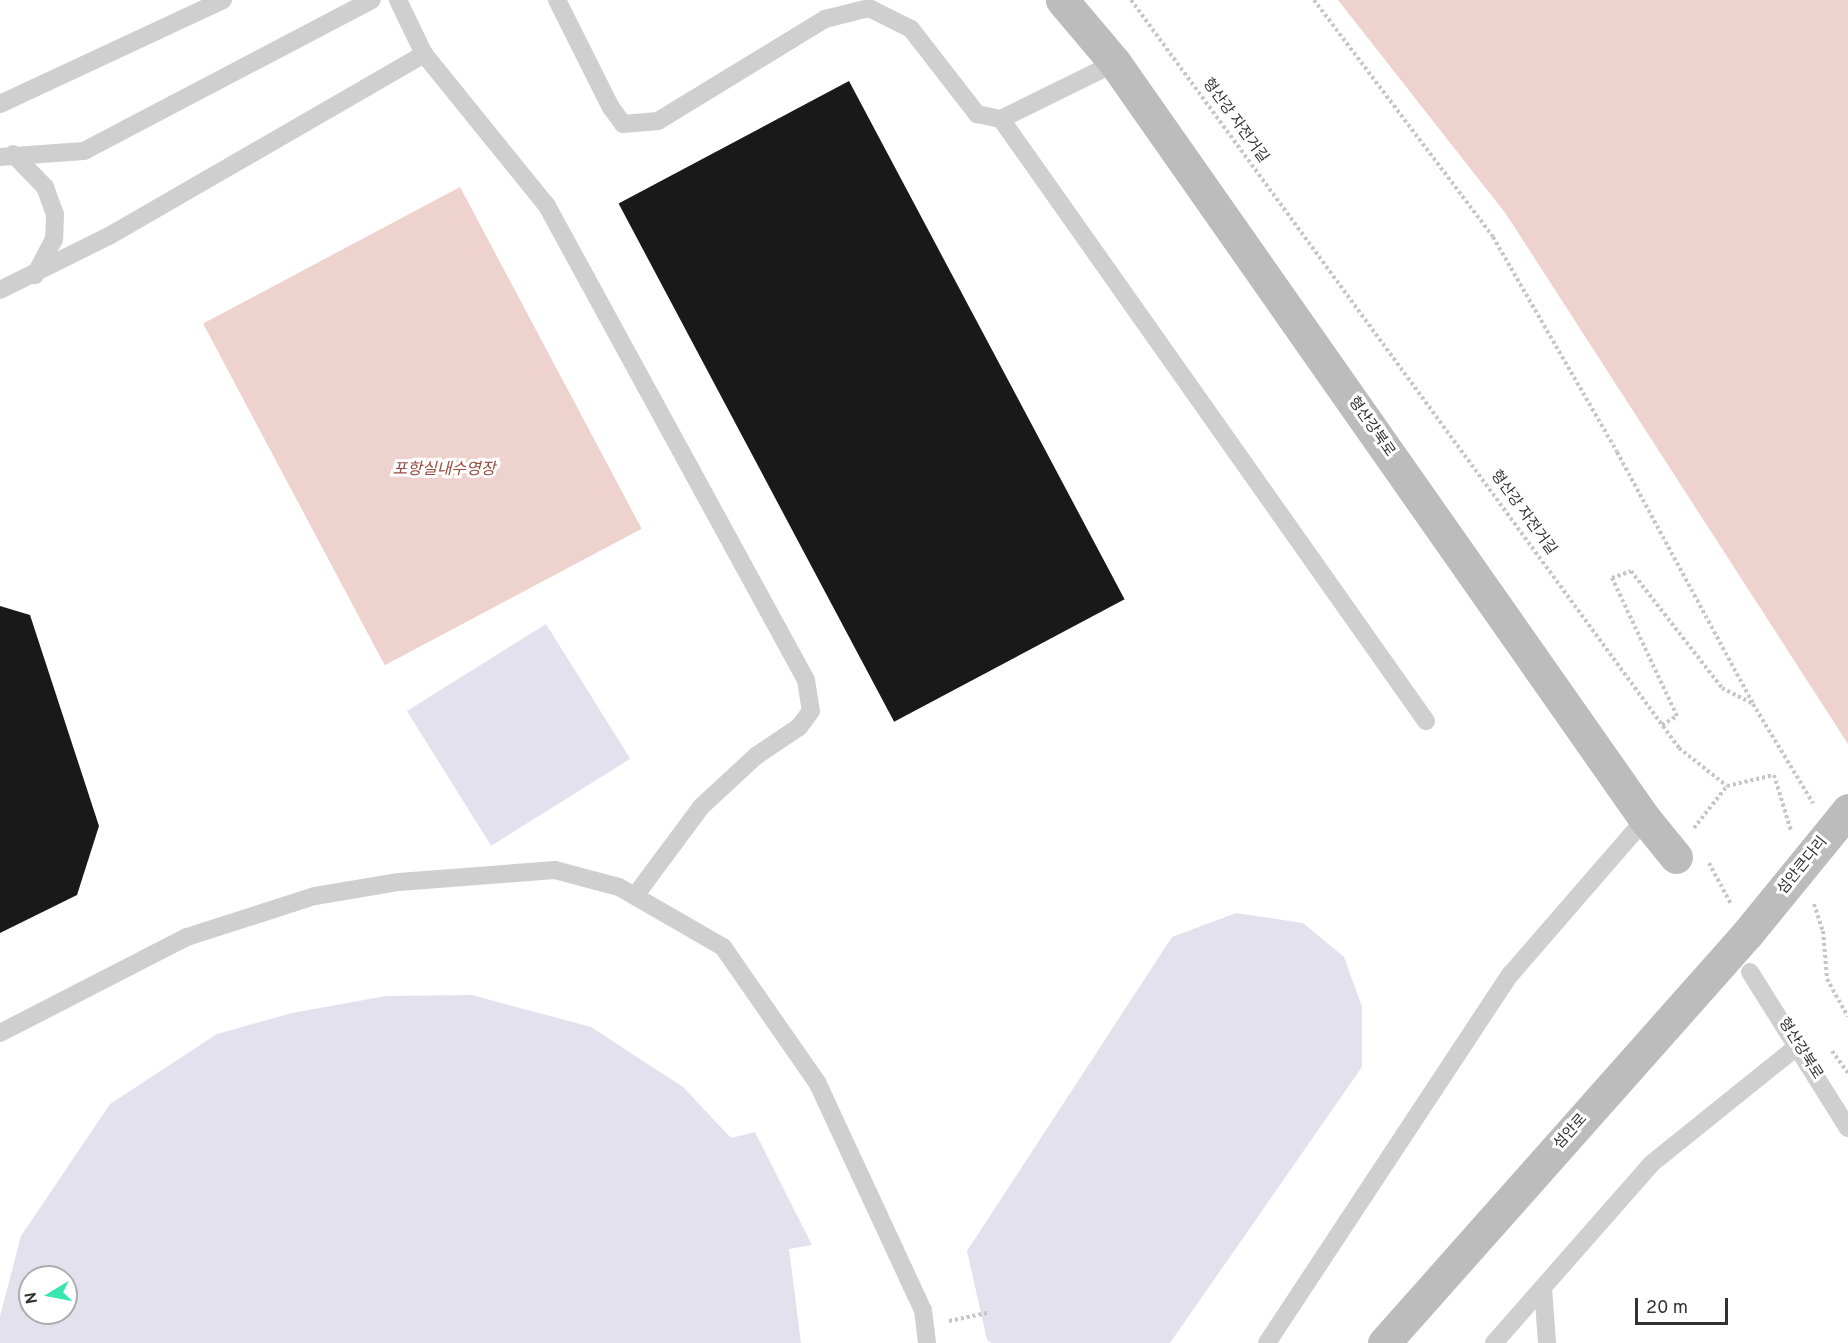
<!DOCTYPE html>
<meta charset="utf-8">
<style>
body{margin:0}
#map{position:relative;width:1848px;height:1343px;overflow:hidden;background:#fff;font-family:Overpass,"Noto Sans KR",sans-serif}
div>[style]{position:absolute}
[style*='--x']{left:calc(var(--x)*1px);top:calc(var(--y)*1px);width:calc(var(--w)*1px);rotate:calc(var(--a)*1deg)}
.green>*{inset:0;background:#e4e1ef;transform-origin:0 0}
.water>*{inset:0;background:#eed2ce;transform-origin:0 0}
.building>*{inset:0;background:#191919;transform-origin:0 0}
.path>*{height:4px;margin-top:-2px;transform-origin:0;background:repeating-linear-gradient(90deg,#c6c6c6 0 3px,transparent 0 6px)}
.service>*{height:18px;margin:-9px;padding:0 9px;transform-origin:9px;border-radius:9px;background:#cfcfcf}
.secondary>*{height:33px;margin:-16.5px;padding:0 16.5px;transform-origin:16.5px;border-radius:16.5px;background:#bcbcbc}
span{translate:-50% -50%;white-space:nowrap;text-align:center;line-height:1.15;-webkit-text-stroke:6px #fff;paint-order:stroke}
.street-label{font-size:15px;color:#323232}
.water-label{font-size:16px;color:#974a3e;font-style:italic}
.north{position:absolute;left:18px;top:1265px;width:60px;height:60px;box-sizing:border-box;background:#fff;border:2px solid #adadad;border-radius:50%;rotate:260deg;font-size:16px;font-weight:700;line-height:24px;text-align:center;color:#323232}
.north::after{content:'';display:block;margin:auto;width:21px;height:27px;background:#37e7ad;clip-path:polygon(50% 0,100% 100%,50% 72%,0 100%)}
.scale{position:absolute;left:1635px;top:1298px;width:93px;height:27px;box-sizing:border-box;border:3px solid #323232;border-top:0;padding-left:8px;font-size:18px;line-height:21px;white-space:nowrap;color:#323232;-webkit-text-stroke:4px #fff;paint-order:stroke}
</style>
<div id="map">
<div class="green">
<i style="left:546px;top:624px;width:159px;height:164px;rotate:58deg"></i>
<i style="clip-path:polygon(1236px 913px,1303px 923px,1344px 957px,1362px 1007px,1362px 1067px,1170px 1343px,992px 1343px,987px 1340px,967px 1251px,1172px 937px)"></i>
<i style="clip-path:polygon(evenodd,472px 995px,591px 1027px,683px 1087px,731px 1138px,755px 1132px,812px 1245px,789px 1249px,801px 1343px,0 1343px,0 1316px,21px 1236px,110px 1104px,217px 1034px,292px 1013px,386px 996px,472px 995px,30px 1277px,66px 1277px,66px 1313px,30px 1313px,30px 1277px)"></i>
</div>
<div class="water">
<i style="clip-path:polygon(1338px 0,1848px 0,1848px 744px,1506px 214px)"></i>
<i style="left:460px;top:187px;width:387px;height:291px;rotate:62deg"></i>
</div>
<div class="building">
<i style="left:849px;top:81px;width:587px;height:261px;rotate:62deg"></i>
<i style="clip-path:polygon(0 606px,30px 615px,99px 826px,77px 895px,0 933px)"></i>
</div>
<div class="path">
<i style="--x:1131;--y:0;--w:927;--a:53.77"></i>
<i style="--x:1679;--y:748;--w:61;--a:38.4"></i>
<i style="--x:1727;--y:786;--w:48;--a:-13.2"></i>
<i style="--x:1774;--y:775;--w:59;--a:73.1"></i>
<i style="--x:1314;--y:0;--w:297;--a:52.9"></i>
<i style="--x:1493;--y:237;--w:248;--a:60"></i>
<i style="--x:1617;--y:452;--w:286;--a:61.6"></i>
<i style="--x:1753;--y:704;--w:116;--a:58.8"></i>
<i style="--x:1662;--y:725;--w:17;--a:-31"></i>
<i style="--x:1677;--y:716;--w:153;--a:-115.2"></i>
<i style="--x:1612;--y:578;--w:20;--a:-20"></i>
<i style="--x:1631;--y:571;--w:148;--a:52.1"></i>
<i style="--x:1722;--y:688;--w:35;--a:27"></i>
<i style="--x:1694;--y:828;--w:53;--a:-51.8"></i>
<i style="--x:1709;--y:863;--w:47;--a:61.8"></i>
<i style="--x:1814;--y:904;--w:28;--a:72"></i>
<i style="--x:1823;--y:931;--w:48;--a:85.2"></i>
<i style="--x:1827;--y:979;--w:43;--a:61.1"></i>
<i style="--x:1832;--y:1051;--w:27;--a:54"></i>
<i style="--x:949;--y:1321;--w:40;--a:-12"></i>
</div>
<div class="service">
<i style="--x:398;--y:0;--w:60;--a:64.3"></i>
<i style="--x:424;--y:54;--w:196;--a:51"></i>
<i style="--x:547;--y:206;--w:540;--a:61.35"></i>
<i style="--x:806;--y:680;--w:31;--a:81"></i>
<i style="--x:811;--y:711;--w:20;--a:127"></i>
<i style="--x:799;--y:727;--w:52;--a:146"></i>
<i style="--x:756;--y:756;--w:75;--a:137.2"></i>
<i style="--x:701;--y:807;--w:111;--a:126.6"></i>
<i style="--x:557;--y:0;--w:119;--a:63.4"></i>
<i style="--x:610;--y:106;--w:22;--a:54"></i>
<i style="--x:623;--y:124;--w:35;--a:-5"></i>
<i style="--x:658;--y:121;--w:196;--a:-31.4"></i>
<i style="--x:825;--y:19;--w:45;--a:-14"></i>
<i style="--x:869;--y:8;--w:47;--a:26.6"></i>
<i style="--x:911;--y:29;--w:108;--a:52.2"></i>
<i style="--x:977;--y:114;--w:25;--a:12"></i>
<i style="--x:1001;--y:119;--w:127;--a:-26.2"></i>
<i style="--x:0;--y:104;--w:246;--a:-25"></i>
<i style="--x:1001;--y:119;--w:737;--a:54.78"></i>
<i style="--x:13;--y:154;--w:46;--a:45.9"></i>
<i style="--x:45;--y:187;--w:29;--a:70"></i>
<i style="--x:55;--y:214;--w:25;--a:92"></i>
<i style="--x:54;--y:239;--w:41;--a:117.8"></i>
<i style="--x:0;--y:157;--w:84;--a:-4.1"></i>
<i style="--x:84;--y:151;--w:325;--a:-27.7"></i>
<i style="--x:0;--y:290;--w:122;--a:-26.4"></i>
<i style="--x:109;--y:236;--w:364;--a:-30"></i>
<i style="--x:1750;--y:972;--w:184;--a:57.9"></i>
<i style="--x:0;--y:1033;--w:210;--a:-27.2"></i>
<i style="--x:187;--y:937;--w:134;--a:-17.8"></i>
<i style="--x:315;--y:896;--w:85;--a:-9.5"></i>
<i style="--x:399;--y:882;--w:156;--a:-4.4"></i>
<i style="--x:555;--y:870;--w:66;--a:14.9"></i>
<i style="--x:619;--y:887;--w:120;--a:30"></i>
<i style="--x:723;--y:947;--w:165;--a:55.2"></i>
<i style="--x:817;--y:1082;--w:251;--a:65.1"></i>
<i style="--x:923;--y:1310;--w:33;--a:83"></i>
<i style="--x:1543;--y:1288;--w:55;--a:85.8"></i>
<i style="--x:1267;--y:1343;--w:441;--a:-56.6"></i>
<i style="--x:1510;--y:975;--w:206;--a:-49.1"></i>
<i style="--x:1494;--y:1343;--w:238;--a:-48.7"></i>
<i style="--x:1651;--y:1164;--w:190;--a:-38.8"></i>
</div>
<div class="secondary">
<i style="--x:1062;--y:0;--w:82;--a:49.9"></i>
<i style="--x:1115;--y:63;--w:923;--a:54.97"></i>
<i style="--x:1645;--y:819;--w:49;--a:50.8"></i>
<i style="--x:1384;--y:1343;--w:547;--a:-48.41"></i>
<i style="--x:1747;--y:934;--w:160;--a:-50.8"></i>
</div>
<div class="street-label">
<span style="left:1235px;top:121px;rotate:54deg">형산강 자전거길</span>
<span style="left:1371px;top:427px;rotate:55deg">형산강북로</span>
<span style="left:1523px;top:513px;rotate:54deg">형산강 자전거길</span>
<span style="left:1803px;top:866px;rotate:-51deg">섬안큰다리</span>
<span style="left:1800px;top:1049px;rotate:58deg">형산강북로</span>
<span style="left:1571px;top:1132px;rotate:-48deg">섬안로</span>
</div>
<div class="water-label">
<span style="left:444px;top:470px">포항실내수영장</span>
</div>
<div class="north">N</div>
<div class="scale">20 m</div>
</div>
